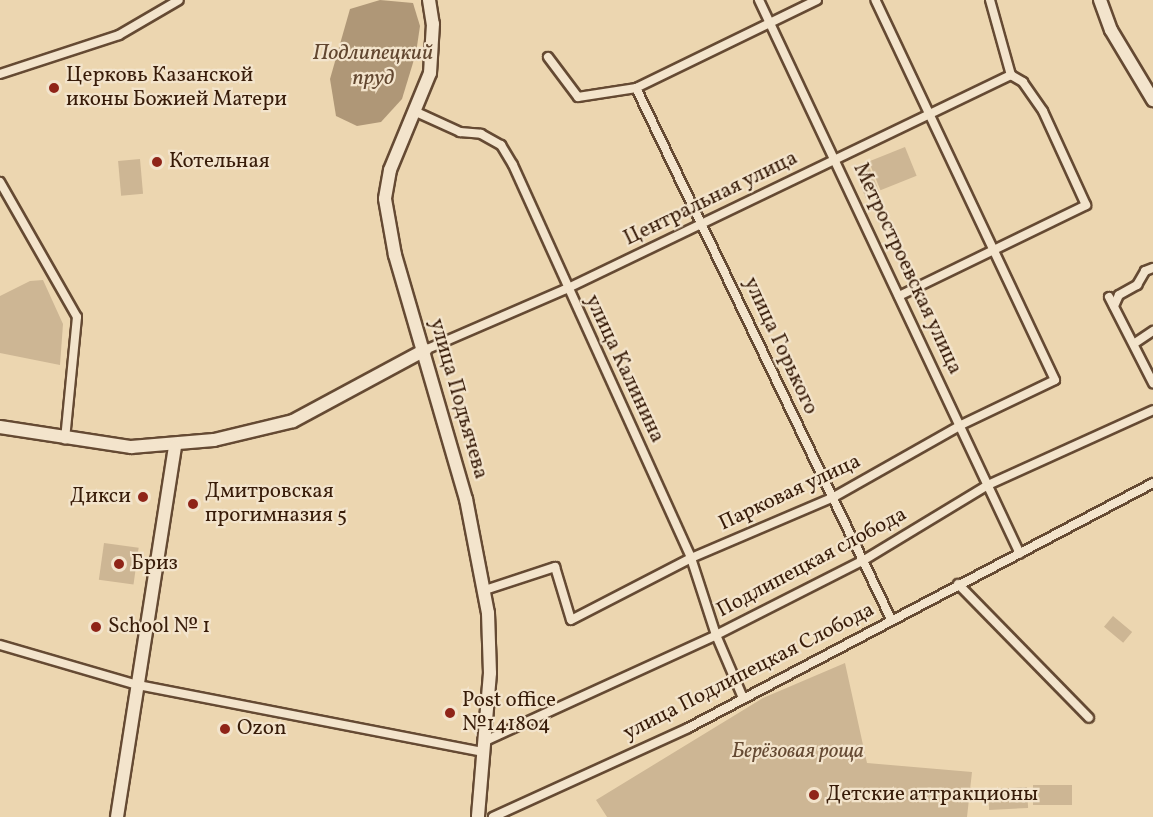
<!DOCTYPE html>
<meta charset="utf-8">
<style>
body{margin:0}
#map{position:relative;width:1153px;height:817px;overflow:hidden;background:#ecd6b0;font-family:Vollkorn,serif}
div>[style]{position:absolute}
[style*='--x']{left:calc(var(--x)*1px);top:calc(var(--y)*1px);width:calc(var(--w)*1px);rotate:calc(var(--a)*1deg)}
.green>*{inset:0;background:#cdb694;transform-origin:0 0}
.water>*{inset:0;background:#af9777}
.roads{filter:drop-shadow(2px 0 #654a33) drop-shadow(-2px 0 #654a33) drop-shadow(0 2px #654a33) drop-shadow(0 -2px #654a33)}
.street>*{height:8px;margin:-4px;padding:0 4px;transform-origin:4px;border-radius:4px;background:#f3e4cc}
.secondary>*{height:12px;margin:-6px;padding:0 6px;transform-origin:6px;border-radius:6px;background:#f3e4cc}
.dots>*{width:16px;height:16px;translate:-50% -50%;box-sizing:border-box;border:3px solid #f3e4cc;border-radius:50%}
span{translate:-50% -50%;white-space:nowrap;text-align:center;line-height:1.15;-webkit-text-stroke:4.5px #f3e4cc;paint-order:stroke}
.poi-label{font-size:21px;color:#381c09}
.left{translate:0 -50%;text-align:left}
.right{translate:-100% -50%;text-align:right}
.street-label{font-size:21px;color:#381c09}
.park-label{font-size:21px;color:#654a33;font-style:italic}
.water-label{font-size:22px;color:#624730;font-style:italic}
</style>
<div id="map">
<div class="green">
<i style="left:905px;top:147px;width:31px;height:39px;rotate:68deg"></i>
<i style="left:140px;top:159px;width:35px;height:22px;rotate:85deg"></i>
<i style="left:868px;top:164px;width:31px;height:15px;rotate:68deg"></i>
<i style="clip-path:polygon(43px 280px,63px 324px,60px 365px,0 353px,0 296px,30px 281px)"></i>
<i style="left:104px;top:543px;width:35px;height:37px;rotate:8deg"></i>
<i style="left:1113px;top:616px;width:25px;height:14px;rotate:40deg"></i>
<i style="clip-path:polygon(845px 663px,867px 763px,972px 772px,967px 817px,607px 817px,596px 800px,763px 698px)"></i>
<i style="left:1033px;top:785px;width:39px;height:20px"></i>
<i style="left:1027px;top:787px;width:21px;height:39px;rotate:87deg"></i>
</div>
<div class="water">
<i style="clip-path:polygon(380px 0,413px 3px,420px 26px,416px 53px,402px 99px,381px 122px,357px 126px,336px 116px,330px 79px,350px 9px)"></i>
</div>
<div class="roads">
<div class="street">
<i style="--x:759;--y:0;--w:612;--a:64.77"></i>
<i style="--x:990;--y:0;--w:78;--a:74.4"></i>
<i style="--x:548;--y:57;--w:50;--a:53.1"></i>
<i style="--x:578;--y:97;--w:59;--a:-8.8"></i>
<i style="--x:636;--y:88;--w:201;--a:-25.9"></i>
<i style="--x:0;--y:74;--w:125;--a:-18.1"></i>
<i style="--x:119;--y:35;--w:69;--a:-30.3"></i>
<i style="--x:636;--y:88;--w:589;--a:64.35"></i>
<i style="--x:414;--y:111;--w:51;--a:24.5"></i>
<i style="--x:460;--y:132;--w:21;--a:5"></i>
<i style="--x:481;--y:134;--w:23;--a:29"></i>
<i style="--x:501;--y:145;--w:23;--a:59"></i>
<i style="--x:513;--y:165;--w:431;--a:65.6"></i>
<i style="--x:691;--y:558;--w:81;--a:72"></i>
<i style="--x:716;--y:635;--w:69;--a:66.8"></i>
<i style="--x:0;--y:182;--w:155;--a:60.3"></i>
<i style="--x:77;--y:317;--w:123;--a:95.6"></i>
<i style="--x:899;--y:296;--w:208;--a:-25.9"></i>
<i style="--x:1086;--y:205;--w:103;--a:-114.6"></i>
<i style="--x:1043;--y:111;--w:35;--a:-125"></i>
<i style="--x:1023;--y:82;--w:14;--a:-150"></i>
<i style="--x:1109;--y:297;--w:97;--a:62.9"></i>
<i style="--x:1114;--y:306;--w:12;--a:-66"></i>
<i style="--x:1119;--y:295;--w:21;--a:-29"></i>
<i style="--x:1137;--y:285;--w:16;--a:-60"></i>
<i style="--x:1145;--y:271;--w:9;--a:-21"></i>
<i style="--x:1135;--y:343;--w:22;--a:-34"></i>
<i style="--x:425;--y:350;--w:154;--a:-23.4"></i>
<i style="--x:566;--y:289;--w:494;--a:-25.7"></i>
<i style="--x:958;--y:584;--w:187;--a:45.6"></i>
<i style="--x:485;--y:590;--w:74;--a:-18.2"></i>
<i style="--x:555;--y:567;--w:55;--a:73.2"></i>
<i style="--x:571;--y:620;--w:135;--a:-27.3"></i>
<i style="--x:691;--y:558;--w:153;--a:-23.1"></i>
<i style="--x:832;--y:498;--w:148;--a:-29.5"></i>
<i style="--x:961;--y:425;--w:104;--a:-25.6"></i>
<i style="--x:1055;--y:380;--w:420;--a:-115.3"></i>
<i style="--x:0;--y:645;--w:144;--a:16.2"></i>
<i style="--x:138;--y:685;--w:352;--a:11"></i>
<i style="--x:485;--y:741;--w:254;--a:-24.6"></i>
<i style="--x:716;--y:635;--w:166;--a:-26.9"></i>
<i style="--x:864;--y:560;--w:145;--a:-31.2"></i>
<i style="--x:988;--y:485;--w:181;--a:-24.4"></i>
<i style="--x:493;--y:817;--w:214;--a:-24.5"></i>
<i style="--x:688;--y:728;--w:526;--a:-27.78"></i>
</div>
<div class="secondary">
<i style="--x:429;--y:0;--w:24;--a:81"></i>
<i style="--x:433;--y:24;--w:49;--a:93.5"></i>
<i style="--x:430;--y:73;--w:105;--a:112.4"></i>
<i style="--x:390;--y:170;--w:29;--a:100"></i>
<i style="--x:385;--y:199;--w:57;--a:79.9"></i>
<i style="--x:395;--y:255;--w:254;--a:73.8"></i>
<i style="--x:466;--y:499;--w:116;--a:79.1"></i>
<i style="--x:488;--y:613;--w:60;--a:88.1"></i>
<i style="--x:490;--y:673;--w:144;--a:94.8"></i>
<i style="--x:1100;--y:0;--w:32;--a:70"></i>
<i style="--x:1111;--y:30;--w:82;--a:59"></i>
<i style="--x:0;--y:427;--w:133;--a:8.7"></i>
<i style="--x:131;--y:447;--w:83;--a:-4.8"></i>
<i style="--x:214;--y:440;--w:81;--a:-13.5"></i>
<i style="--x:293;--y:421;--w:150;--a:-28.3"></i>
<i style="--x:117;--y:817;--w:376;--a:-81.1"></i>
</div>
</div>
<div class="dots">
<i style="left:54px;top:88px;background:#8f2418"></i>
<i style="left:157px;top:162px;background:#8f2418"></i>
<i style="left:143px;top:497px;background:#8f2418"></i>
<i style="left:193px;top:504px;background:#8f2418"></i>
<i style="left:119px;top:564px;background:#8f2418"></i>
<i style="left:96px;top:627px;background:#8f2418"></i>
<i style="left:450px;top:713px;background:#8f2418"></i>
<i style="left:225px;top:729px;background:#8f2418"></i>
<i style="left:814px;top:795px;background:#8f2418"></i>
</div>
<div class="poi-label">
<span class="left" style="left:66px;top:88px">Церковь Казанской<br>иконы Божией Матери</span>
<span class="left" style="left:169px;top:162px">Котельная</span>
<span class="left" style="left:205px;top:504px">Дмитровская<br>прогимназия 5</span>
<span class="right" style="left:131px;top:497px">Дикси</span>
<span class="left" style="left:131px;top:564px">Бриз</span>
<span class="left" style="left:108px;top:627px">School № 1</span>
<span class="left" style="left:462px;top:713px">Post office<br>№141804</span>
<span class="left" style="left:237px;top:729px">Ozon</span>
<span class="left" style="left:826px;top:795px">Детские аттракционы</span>
</div>
<div class="street-label">
<span style="left:711px;top:199px;rotate:-26deg">Центральная улица</span>
<span style="left:907px;top:269px;rotate:65deg">Метростроевская улица</span>
<span style="left:780px;top:346px;rotate:65deg">улица Горького</span>
<span style="left:624px;top:369px;rotate:65deg">улица Калинина</span>
<span style="left:458px;top:399px;rotate:74deg">улица Подъячева</span>
<span style="left:790px;top:493px;rotate:-25deg">Парковая улица</span>
<span style="left:812px;top:563px;rotate:-28deg">Подлипецкая слобода</span>
<span style="left:749px;top:672px;rotate:-27deg">улица Подлипецкая Слобода</span>
</div>
<div class="park-label">
<span style="left:798px;top:752px">Берёзовая роща</span>
</div>
<div class="water-label">
<span style="left:373px;top:66px">Подлипецкий<br>пруд</span>
</div>
</div>
